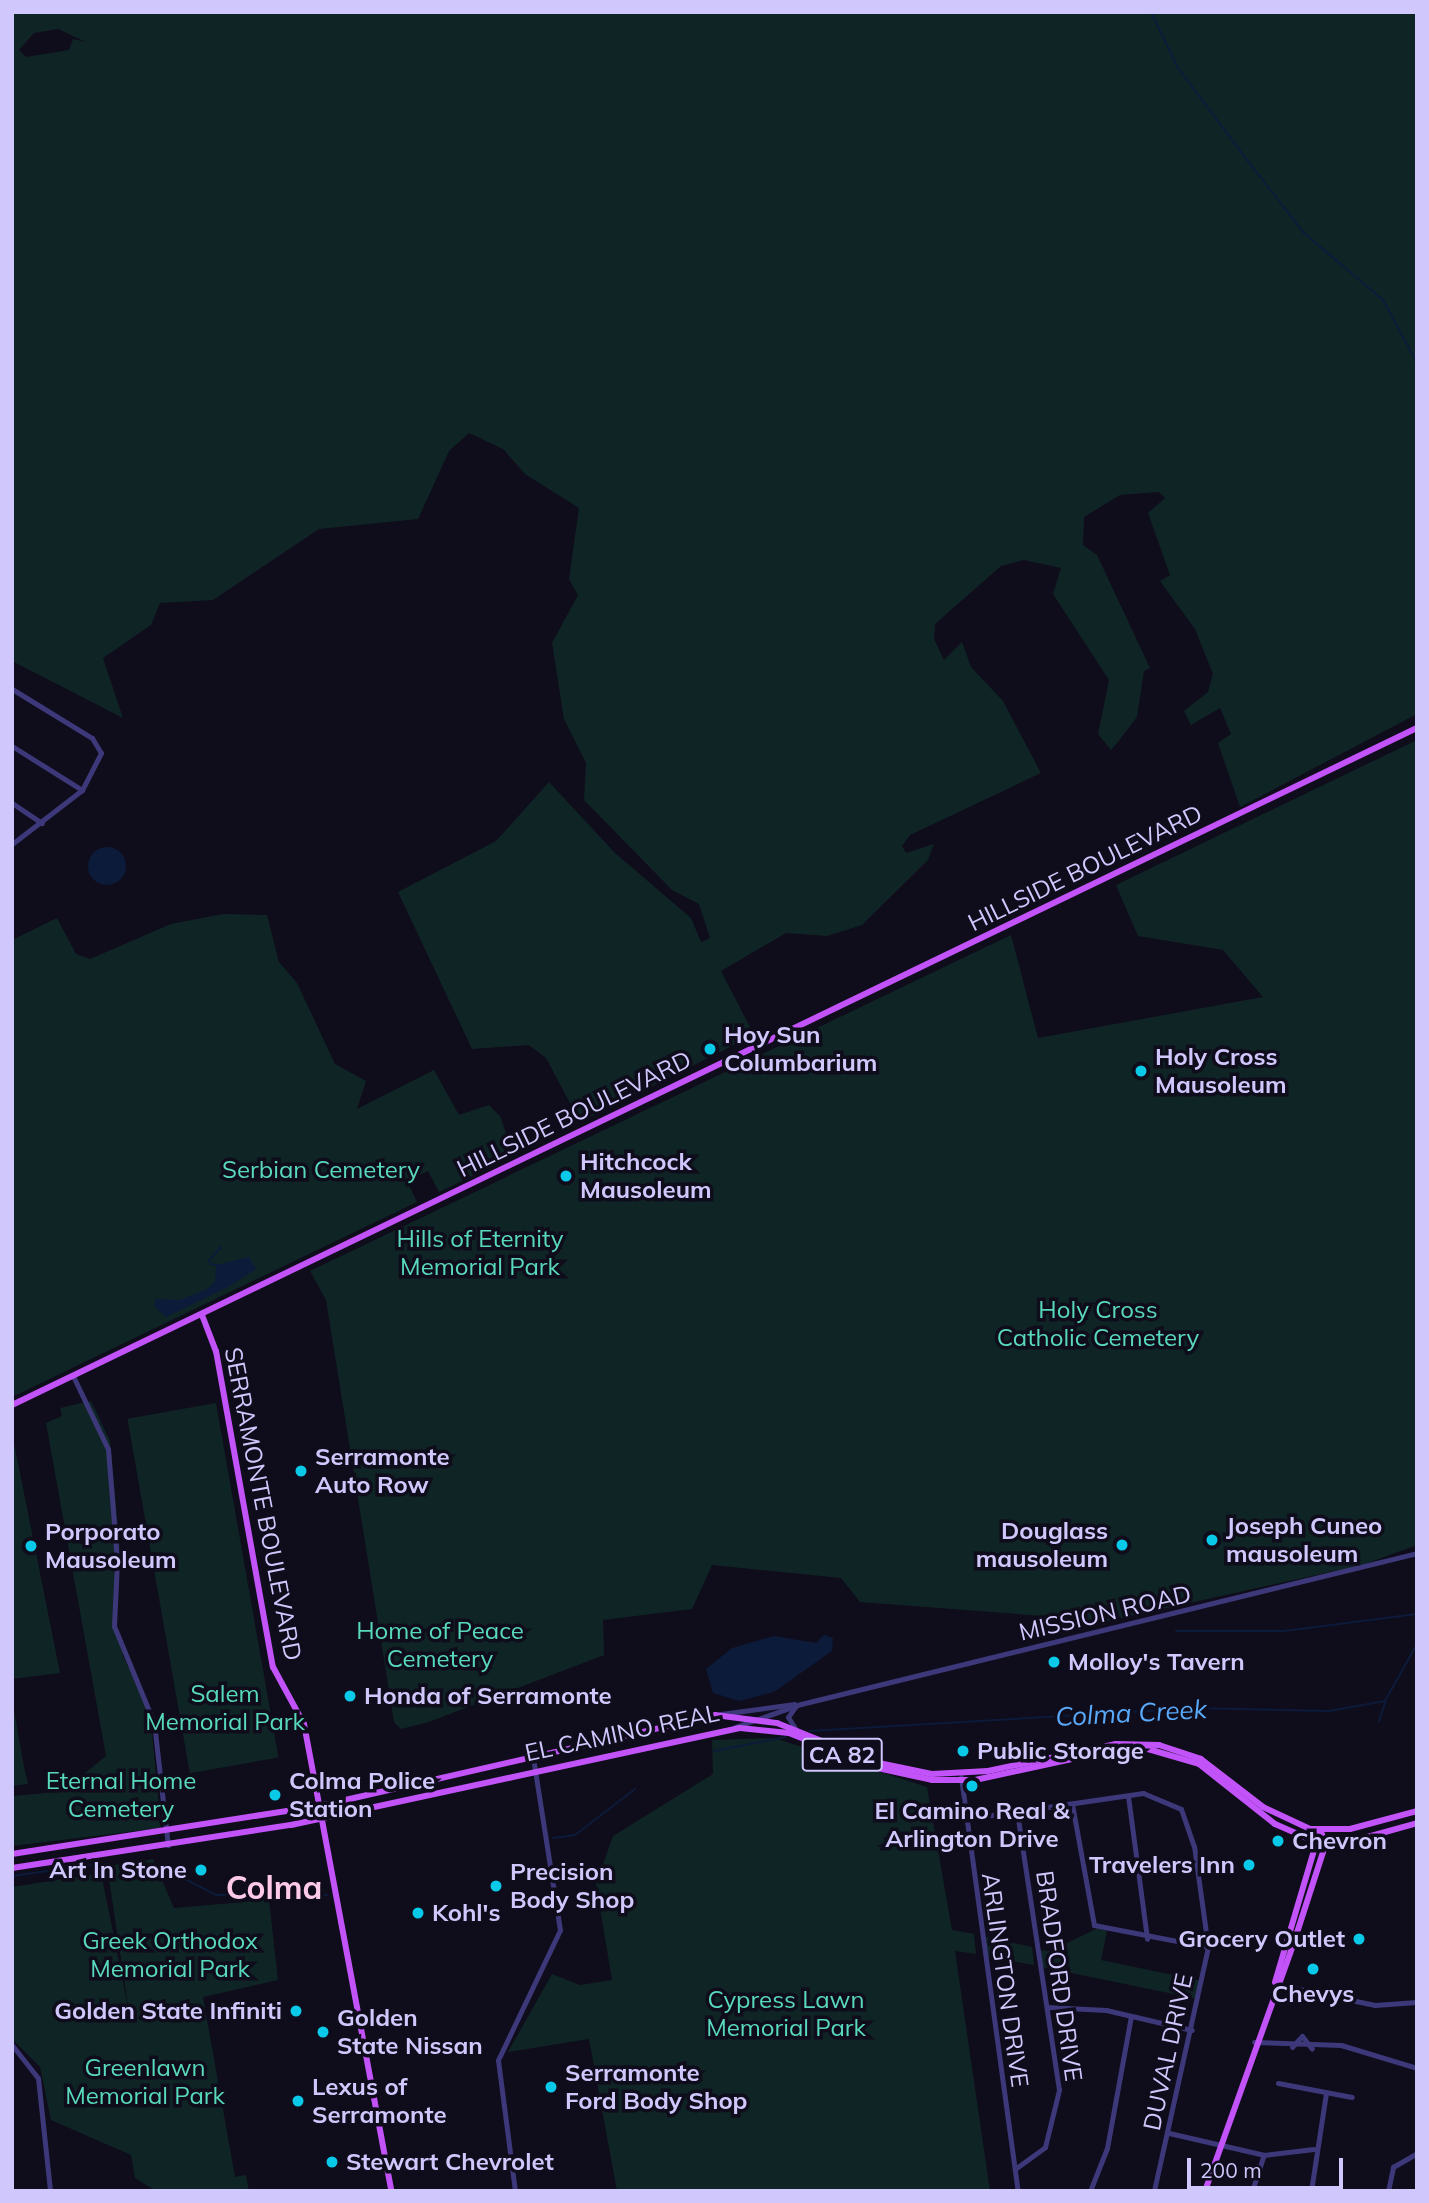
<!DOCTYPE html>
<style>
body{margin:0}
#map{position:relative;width:1429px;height:2203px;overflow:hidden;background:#0f0c1b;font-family:Mulish,sans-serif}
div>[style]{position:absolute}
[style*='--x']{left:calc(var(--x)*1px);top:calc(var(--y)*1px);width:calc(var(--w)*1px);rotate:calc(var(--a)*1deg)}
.green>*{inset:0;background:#0f2525;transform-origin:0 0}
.water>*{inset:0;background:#0c1b3a}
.round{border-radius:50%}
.stream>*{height:2px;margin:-1px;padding:0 1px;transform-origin:1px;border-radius:1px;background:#0c1b3a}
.minor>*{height:5px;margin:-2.5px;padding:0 2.5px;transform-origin:2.5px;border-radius:2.5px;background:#3d3879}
.major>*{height:6px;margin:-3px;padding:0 3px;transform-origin:3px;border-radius:3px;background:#c253f9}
.dots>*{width:19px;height:19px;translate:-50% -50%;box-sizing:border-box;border:4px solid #0f0c1b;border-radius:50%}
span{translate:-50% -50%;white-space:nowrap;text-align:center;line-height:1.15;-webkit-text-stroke:7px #0f0c1b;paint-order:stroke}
.shield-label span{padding:2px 5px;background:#0f0c1b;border:2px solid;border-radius:5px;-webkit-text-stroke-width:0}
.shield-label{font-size:23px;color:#d0c8fd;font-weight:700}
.street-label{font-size:24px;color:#d0c8fd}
.poi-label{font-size:24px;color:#d0c8fd;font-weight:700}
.left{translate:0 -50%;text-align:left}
.right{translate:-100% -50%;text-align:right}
.park-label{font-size:24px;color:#58d9be}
.water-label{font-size:26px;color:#5aa9f9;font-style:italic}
.district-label{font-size:32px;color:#fdcae8;font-weight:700}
.frame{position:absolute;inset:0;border:14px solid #d0c8fd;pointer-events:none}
.scale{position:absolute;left:1187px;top:2158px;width:156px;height:32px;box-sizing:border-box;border:4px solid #d0c8fd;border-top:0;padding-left:9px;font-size:21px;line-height:24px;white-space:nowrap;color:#d0c8fd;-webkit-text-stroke:5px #0f0c1b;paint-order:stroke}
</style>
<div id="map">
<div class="green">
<i style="clip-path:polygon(evenodd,12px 12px,1417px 12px,1417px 714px,1240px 807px,1218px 743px,1231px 734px,1220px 708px,1191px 725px,1184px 711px,1208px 692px,1213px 674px,1195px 629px,1160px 581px,1170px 575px,1148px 513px,1165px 498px,1159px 492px,1120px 495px,1084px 517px,1083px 545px,1097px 555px,1150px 668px,1144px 671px,1137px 717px,1117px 743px,1111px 750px,1098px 734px,1109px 680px,1053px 594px,1061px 568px,1024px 560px,1001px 566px,935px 624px,934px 639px,944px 660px,962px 642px,971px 667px,1003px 701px,1041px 773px,910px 835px,902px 846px,906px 853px,934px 844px,928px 860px,862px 925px,827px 936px,786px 933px,721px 971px,751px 1029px,742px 1041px,580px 1122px,546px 1058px,529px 1045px,472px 1049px,398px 892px,496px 841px,549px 782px,615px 853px,691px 918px,701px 942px,710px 938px,699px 904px,672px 890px,584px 800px,586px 763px,564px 719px,552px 643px,578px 595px,569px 579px,579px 508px,525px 474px,503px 449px,469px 433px,449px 451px,418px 519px,319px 529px,213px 600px,160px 603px,151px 625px,103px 658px,123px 718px,12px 661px,12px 12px,58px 29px,86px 42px,73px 39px,69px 50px,26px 57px,19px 50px,34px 33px,58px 29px)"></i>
<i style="clip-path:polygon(1417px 740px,1417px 1545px,1362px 1565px,1108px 1621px,860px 1602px,841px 1578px,712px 1565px,692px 1609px,603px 1620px,604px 1655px,429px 1722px,401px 1729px,394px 1722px,326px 1300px,310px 1271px,1011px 935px,1038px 1038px,1263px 997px,1223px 950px,1138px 936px,1116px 885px)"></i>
<i style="clip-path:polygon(223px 914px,267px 915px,279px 962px,297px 983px,335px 1064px,366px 1081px,357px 1109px,434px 1070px,459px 1115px,489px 1105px,500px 1116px,514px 1156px,439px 1192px,428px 1171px,407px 1181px,417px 1202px,12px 1397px,12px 940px,57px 918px,76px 954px,90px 959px,171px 924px)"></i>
<i style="clip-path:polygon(91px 1401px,110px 1441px,120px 1550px,114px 1617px,123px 1656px,150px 1711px,161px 1828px,12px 1846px,12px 1796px,81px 1790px,85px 1773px,106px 1756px,46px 1423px,62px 1416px,60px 1408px)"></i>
<i style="left:216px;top:1403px;width:360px;height:90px;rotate:80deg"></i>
<i style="clip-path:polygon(12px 1433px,60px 1673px,12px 1679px)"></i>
<i style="clip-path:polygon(12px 1699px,24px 1767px,28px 1784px,12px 1786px)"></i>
<i style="clip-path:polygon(774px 1738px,927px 1787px,952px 1930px,974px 1934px,976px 1954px,955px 1951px,990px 2191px,617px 2191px,589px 2039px,508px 2052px,552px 1974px,580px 1985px,612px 1980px,596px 1884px,613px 1836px,713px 1774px,712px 1740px)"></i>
<i style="clip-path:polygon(153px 1859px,174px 1908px,269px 1900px,278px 1980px,203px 1997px,235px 2177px,246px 2175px,249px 2191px,156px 2191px,135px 2178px,131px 2155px,51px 2120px,40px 2067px,12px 2039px,12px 1887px,101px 1873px,129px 2012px,107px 1866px)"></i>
<i style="clip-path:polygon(1098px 1928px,1107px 1931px,1101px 1960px,1202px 1981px,1198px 1999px,1042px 1967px,1040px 1950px,1066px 1953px,1065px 1944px)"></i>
<i style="clip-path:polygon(986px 1937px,1032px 1947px,1034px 1965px,988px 1957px)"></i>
</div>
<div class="water">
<i class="round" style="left:88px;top:847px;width:38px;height:38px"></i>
<i style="clip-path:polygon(249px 1257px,256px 1269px,230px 1286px,166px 1317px,154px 1306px,156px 1299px,180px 1300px,207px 1289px,215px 1282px,216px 1265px)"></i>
<i style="clip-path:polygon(824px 1635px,833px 1638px,832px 1651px,774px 1692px,739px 1701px,713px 1693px,706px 1669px,732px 1648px,774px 1636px,816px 1643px)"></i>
</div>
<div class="stream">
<i style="--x:1151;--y:12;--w:62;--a:64.3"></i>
<i style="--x:1178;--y:68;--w:115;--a:53.1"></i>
<i style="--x:1247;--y:160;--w:93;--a:52"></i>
<i style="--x:1304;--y:233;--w:104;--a:40.3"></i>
<i style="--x:1383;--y:300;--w:72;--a:61.6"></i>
<i style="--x:208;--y:1262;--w:20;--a:-49"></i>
<i style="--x:210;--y:1264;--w:6;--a:9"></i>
<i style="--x:1176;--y:1631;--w:108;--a:0"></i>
<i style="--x:1284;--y:1631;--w:134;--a:-7.3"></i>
<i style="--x:1379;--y:1721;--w:20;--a:-72"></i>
<i style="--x:810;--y:1731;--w:384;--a:-3.4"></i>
<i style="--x:1193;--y:1708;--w:136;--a:1.3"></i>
<i style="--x:1329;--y:1711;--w:57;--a:-10.1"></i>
<i style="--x:1385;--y:1701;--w:65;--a:-60.7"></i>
<i style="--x:714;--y:1751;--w:73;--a:-11"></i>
<i style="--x:553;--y:1838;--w:22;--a:-8"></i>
<i style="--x:575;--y:1835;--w:76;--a:-37.5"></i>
<i style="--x:156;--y:1864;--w:68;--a:27.3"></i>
<i style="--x:216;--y:1895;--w:111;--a:0"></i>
<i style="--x:12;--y:1876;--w:85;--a:-8.1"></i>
</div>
<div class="minor">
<i style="--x:12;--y:689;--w:94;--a:31.5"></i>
<i style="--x:92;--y:738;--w:17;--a:59"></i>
<i style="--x:101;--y:753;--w:42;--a:117.2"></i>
<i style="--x:82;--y:790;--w:88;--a:142.4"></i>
<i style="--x:12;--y:746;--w:83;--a:32.2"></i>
<i style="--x:12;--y:803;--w:36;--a:34"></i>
<i style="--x:73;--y:1376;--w:81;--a:64.4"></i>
<i style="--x:108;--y:1449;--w:113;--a:85.4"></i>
<i style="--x:117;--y:1562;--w:64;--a:92.7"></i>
<i style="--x:114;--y:1626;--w:105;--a:67.6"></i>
<i style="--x:154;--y:1723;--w:123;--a:83.5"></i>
<i style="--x:795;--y:1707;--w:12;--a:125"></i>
<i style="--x:788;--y:1717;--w:15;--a:58"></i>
<i style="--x:721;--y:1714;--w:74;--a:-7.8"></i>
<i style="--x:735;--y:1727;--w:70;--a:-19.2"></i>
<i style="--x:801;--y:1704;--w:634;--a:-13.77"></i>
<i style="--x:961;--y:1777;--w:418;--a:82.2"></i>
<i style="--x:1128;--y:1796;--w:144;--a:82.4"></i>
<i style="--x:1072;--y:1804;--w:123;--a:79.7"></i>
<i style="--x:1094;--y:1925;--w:116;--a:10.9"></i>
<i style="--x:965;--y:1819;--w:180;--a:-8.3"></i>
<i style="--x:1143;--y:1793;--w:41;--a:22.8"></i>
<i style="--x:1181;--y:1809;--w:39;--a:71"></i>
<i style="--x:1194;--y:1846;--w:102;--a:82.1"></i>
<i style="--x:1208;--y:1947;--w:250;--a:102.5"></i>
<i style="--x:1275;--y:1984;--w:102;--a:11.9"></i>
<i style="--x:1375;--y:2005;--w:42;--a:-4.1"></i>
<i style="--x:1047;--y:2007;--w:59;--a:2.9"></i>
<i style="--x:1106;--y:2010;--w:88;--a:13.1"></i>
<i style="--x:1254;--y:2042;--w:87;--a:2"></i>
<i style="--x:1341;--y:2045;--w:79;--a:16.8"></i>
<i style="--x:12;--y:2045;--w:42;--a:51.8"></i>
<i style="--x:38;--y:2078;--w:114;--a:83.9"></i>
<i style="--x:1292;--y:2047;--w:15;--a:-48"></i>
<i style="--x:1302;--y:2036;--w:16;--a:52"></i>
<i style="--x:1278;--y:2083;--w:75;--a:10.7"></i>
<i style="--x:1169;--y:2133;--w:98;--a:13"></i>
<i style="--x:1264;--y:2155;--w:50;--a:-6.8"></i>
<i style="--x:1015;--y:2169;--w:37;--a:-36"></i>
<i style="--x:1045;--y:2147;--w:59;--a:-76.2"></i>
<i style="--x:1059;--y:2090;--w:281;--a:-98.6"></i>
<i style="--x:515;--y:2191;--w:132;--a:-97.4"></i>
<i style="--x:498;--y:2060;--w:144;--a:-64.5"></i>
<i style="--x:560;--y:1930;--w:175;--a:-98.9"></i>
<i style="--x:1090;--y:2191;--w:46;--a:-68.4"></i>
<i style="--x:1107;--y:2148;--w:134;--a:-79.7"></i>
<i style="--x:1252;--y:2191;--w:38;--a:-72"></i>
<i style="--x:1311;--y:2191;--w:99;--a:-81.3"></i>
<i style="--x:1388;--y:2191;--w:25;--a:-78"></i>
<i style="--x:1393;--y:2167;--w:28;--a:-30"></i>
</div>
<div class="major">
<i style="--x:202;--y:1315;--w:39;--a:69"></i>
<i style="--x:216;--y:1351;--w:321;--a:79.8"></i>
<i style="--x:273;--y:1667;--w:65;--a:61.5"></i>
<i style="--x:304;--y:1724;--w:475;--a:79.4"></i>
<i style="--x:12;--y:1405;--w:1560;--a:-25.73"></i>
<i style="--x:12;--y:1854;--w:311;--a:-8.9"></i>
<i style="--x:319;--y:1806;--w:406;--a:-12.9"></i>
<i style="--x:715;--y:1715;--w:63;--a:7.4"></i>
<i style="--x:777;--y:1723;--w:105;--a:21.9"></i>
<i style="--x:874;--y:1762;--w:59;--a:11.7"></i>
<i style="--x:932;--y:1774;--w:56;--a:-3.1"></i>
<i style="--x:988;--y:1771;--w:131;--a:-11.9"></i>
<i style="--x:1116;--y:1744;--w:43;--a:1.3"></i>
<i style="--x:1159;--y:1745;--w:44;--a:18.4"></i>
<i style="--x:1201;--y:1759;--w:78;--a:37.7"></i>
<i style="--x:1263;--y:1807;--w:52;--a:25.1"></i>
<i style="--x:1310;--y:1829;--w:40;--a:0"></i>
<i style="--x:1350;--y:1829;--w:69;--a:-15"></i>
<i style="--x:12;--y:1868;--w:282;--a:-8.8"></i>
<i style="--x:291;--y:1825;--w:459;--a:-12.2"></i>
<i style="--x:740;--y:1728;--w:49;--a:5.8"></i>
<i style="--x:789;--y:1733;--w:91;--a:22"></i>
<i style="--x:873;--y:1767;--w:60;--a:12.4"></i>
<i style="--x:932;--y:1780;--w:43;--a:0"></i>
<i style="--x:975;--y:1780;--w:132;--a:-12.2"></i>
<i style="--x:1104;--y:1752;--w:44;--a:-3.9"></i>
<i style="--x:1148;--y:1749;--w:53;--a:16.4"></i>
<i style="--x:1199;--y:1764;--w:97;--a:38.3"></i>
<i style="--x:1275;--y:1824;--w:43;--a:23.6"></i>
<i style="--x:1314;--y:1841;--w:28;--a:6"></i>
<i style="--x:1342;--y:1844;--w:78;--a:-15.6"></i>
<i style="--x:1275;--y:1982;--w:159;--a:-73.5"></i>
<i style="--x:1205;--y:2191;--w:264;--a:-70.3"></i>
<i style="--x:1294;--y:1942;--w:104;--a:-72.1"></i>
<i style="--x:1326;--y:1843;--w:14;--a:-115"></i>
</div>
<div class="dots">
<i style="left:710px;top:1049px;background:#09c9e8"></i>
<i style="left:1141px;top:1071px;background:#09c9e8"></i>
<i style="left:566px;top:1176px;background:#09c9e8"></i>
<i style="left:301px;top:1471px;background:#09c9e8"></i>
<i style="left:1212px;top:1540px;background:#09c9e8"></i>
<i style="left:1122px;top:1545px;background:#09c9e8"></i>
<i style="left:31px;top:1546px;background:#09c9e8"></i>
<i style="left:1054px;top:1662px;background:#09c9e8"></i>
<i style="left:350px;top:1696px;background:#09c9e8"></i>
<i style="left:963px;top:1751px;background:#09c9e8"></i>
<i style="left:972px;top:1786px;background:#09c9e8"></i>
<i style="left:275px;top:1795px;background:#09c9e8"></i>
<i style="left:1278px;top:1841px;background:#09c9e8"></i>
<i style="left:1249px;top:1865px;background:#09c9e8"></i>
<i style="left:201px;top:1870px;background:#09c9e8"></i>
<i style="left:496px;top:1886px;background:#09c9e8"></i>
<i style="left:418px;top:1913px;background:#09c9e8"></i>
<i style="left:1359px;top:1939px;background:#09c9e8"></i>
<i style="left:1313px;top:1969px;background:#09c9e8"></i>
<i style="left:296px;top:2011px;background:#09c9e8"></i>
<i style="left:323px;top:2032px;background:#09c9e8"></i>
<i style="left:551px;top:2087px;background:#09c9e8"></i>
<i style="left:298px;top:2101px;background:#09c9e8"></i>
<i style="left:332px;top:2162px;background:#09c9e8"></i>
</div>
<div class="shield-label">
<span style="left:842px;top:1755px">CA 82</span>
</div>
<div class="street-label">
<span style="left:1085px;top:868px;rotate:-26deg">HILLSIDE BOULEVARD</span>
<span style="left:574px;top:1114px;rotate:-26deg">HILLSIDE BOULEVARD</span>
<span style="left:263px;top:1504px;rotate:79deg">SERRAMONTE BOULEVARD</span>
<span style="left:1105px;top:1613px;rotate:-13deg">MISSION ROAD</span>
<span style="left:622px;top:1733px;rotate:-12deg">EL CAMINO REAL</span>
<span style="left:1059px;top:1976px;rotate:82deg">BRADFORD DRIVE</span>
<span style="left:1005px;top:1980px;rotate:82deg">ARLINGTON DRIVE</span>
<span style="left:1168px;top:2052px;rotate:-78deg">DUVAL DRIVE</span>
</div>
<div class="poi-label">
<span class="left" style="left:724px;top:1049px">Hoy Sun<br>Columbarium</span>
<span class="left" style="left:1155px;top:1071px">Holy Cross<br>Mausoleum</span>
<span class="left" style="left:580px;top:1176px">Hitchcock<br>Mausoleum</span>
<span class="left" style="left:315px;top:1471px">Serramonte<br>Auto Row</span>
<span class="left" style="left:1226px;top:1540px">Joseph Cuneo<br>mausoleum</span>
<span class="right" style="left:1108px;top:1545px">Douglass<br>mausoleum</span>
<span class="left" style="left:45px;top:1546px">Porporato<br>Mausoleum</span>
<span class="left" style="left:1068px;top:1662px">Molloy's Tavern</span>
<span class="left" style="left:364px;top:1696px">Honda of Serramonte</span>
<span class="left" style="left:977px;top:1751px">Public Storage</span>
<span class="left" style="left:289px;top:1795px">Colma Police<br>Station</span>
<span style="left:972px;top:1825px">El Camino Real &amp;<br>Arlington Drive</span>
<span class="left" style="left:1292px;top:1841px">Chevron</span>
<span class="right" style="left:1235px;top:1865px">Travelers Inn</span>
<span class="right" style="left:187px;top:1870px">Art In Stone</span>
<span class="left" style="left:510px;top:1886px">Precision<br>Body Shop</span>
<span class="left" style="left:432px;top:1913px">Kohl's</span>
<span class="right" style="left:1345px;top:1939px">Grocery Outlet</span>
<span style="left:1313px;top:1994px">Chevys</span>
<span class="right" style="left:282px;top:2011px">Golden State Infiniti</span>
<span class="left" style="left:337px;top:2032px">Golden<br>State Nissan</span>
<span class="left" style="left:565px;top:2087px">Serramonte<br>Ford Body Shop</span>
<span class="left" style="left:312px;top:2101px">Lexus of<br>Serramonte</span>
<span class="left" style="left:346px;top:2162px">Stewart Chevrolet</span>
</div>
<div class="park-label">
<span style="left:321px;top:1170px">Serbian Cemetery</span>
<span style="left:480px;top:1253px">Hills of Eternity<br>Memorial Park</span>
<span style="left:1098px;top:1324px">Holy Cross<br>Catholic Cemetery</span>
<span style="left:440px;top:1645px">Home of Peace<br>Cemetery</span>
<span style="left:225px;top:1708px">Salem<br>Memorial Park</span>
<span style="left:121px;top:1795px">Eternal Home<br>Cemetery</span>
<span style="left:170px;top:1955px">Greek Orthodox<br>Memorial Park</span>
<span style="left:786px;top:2014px">Cypress Lawn<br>Memorial Park</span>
<span style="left:145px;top:2082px">Greenlawn<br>Memorial Park</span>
</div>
<div class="water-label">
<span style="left:1131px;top:1713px;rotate:-3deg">Colma Creek</span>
</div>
<div class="district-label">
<span style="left:274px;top:1887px">Colma</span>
</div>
<div class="frame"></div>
<div class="scale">200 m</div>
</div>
